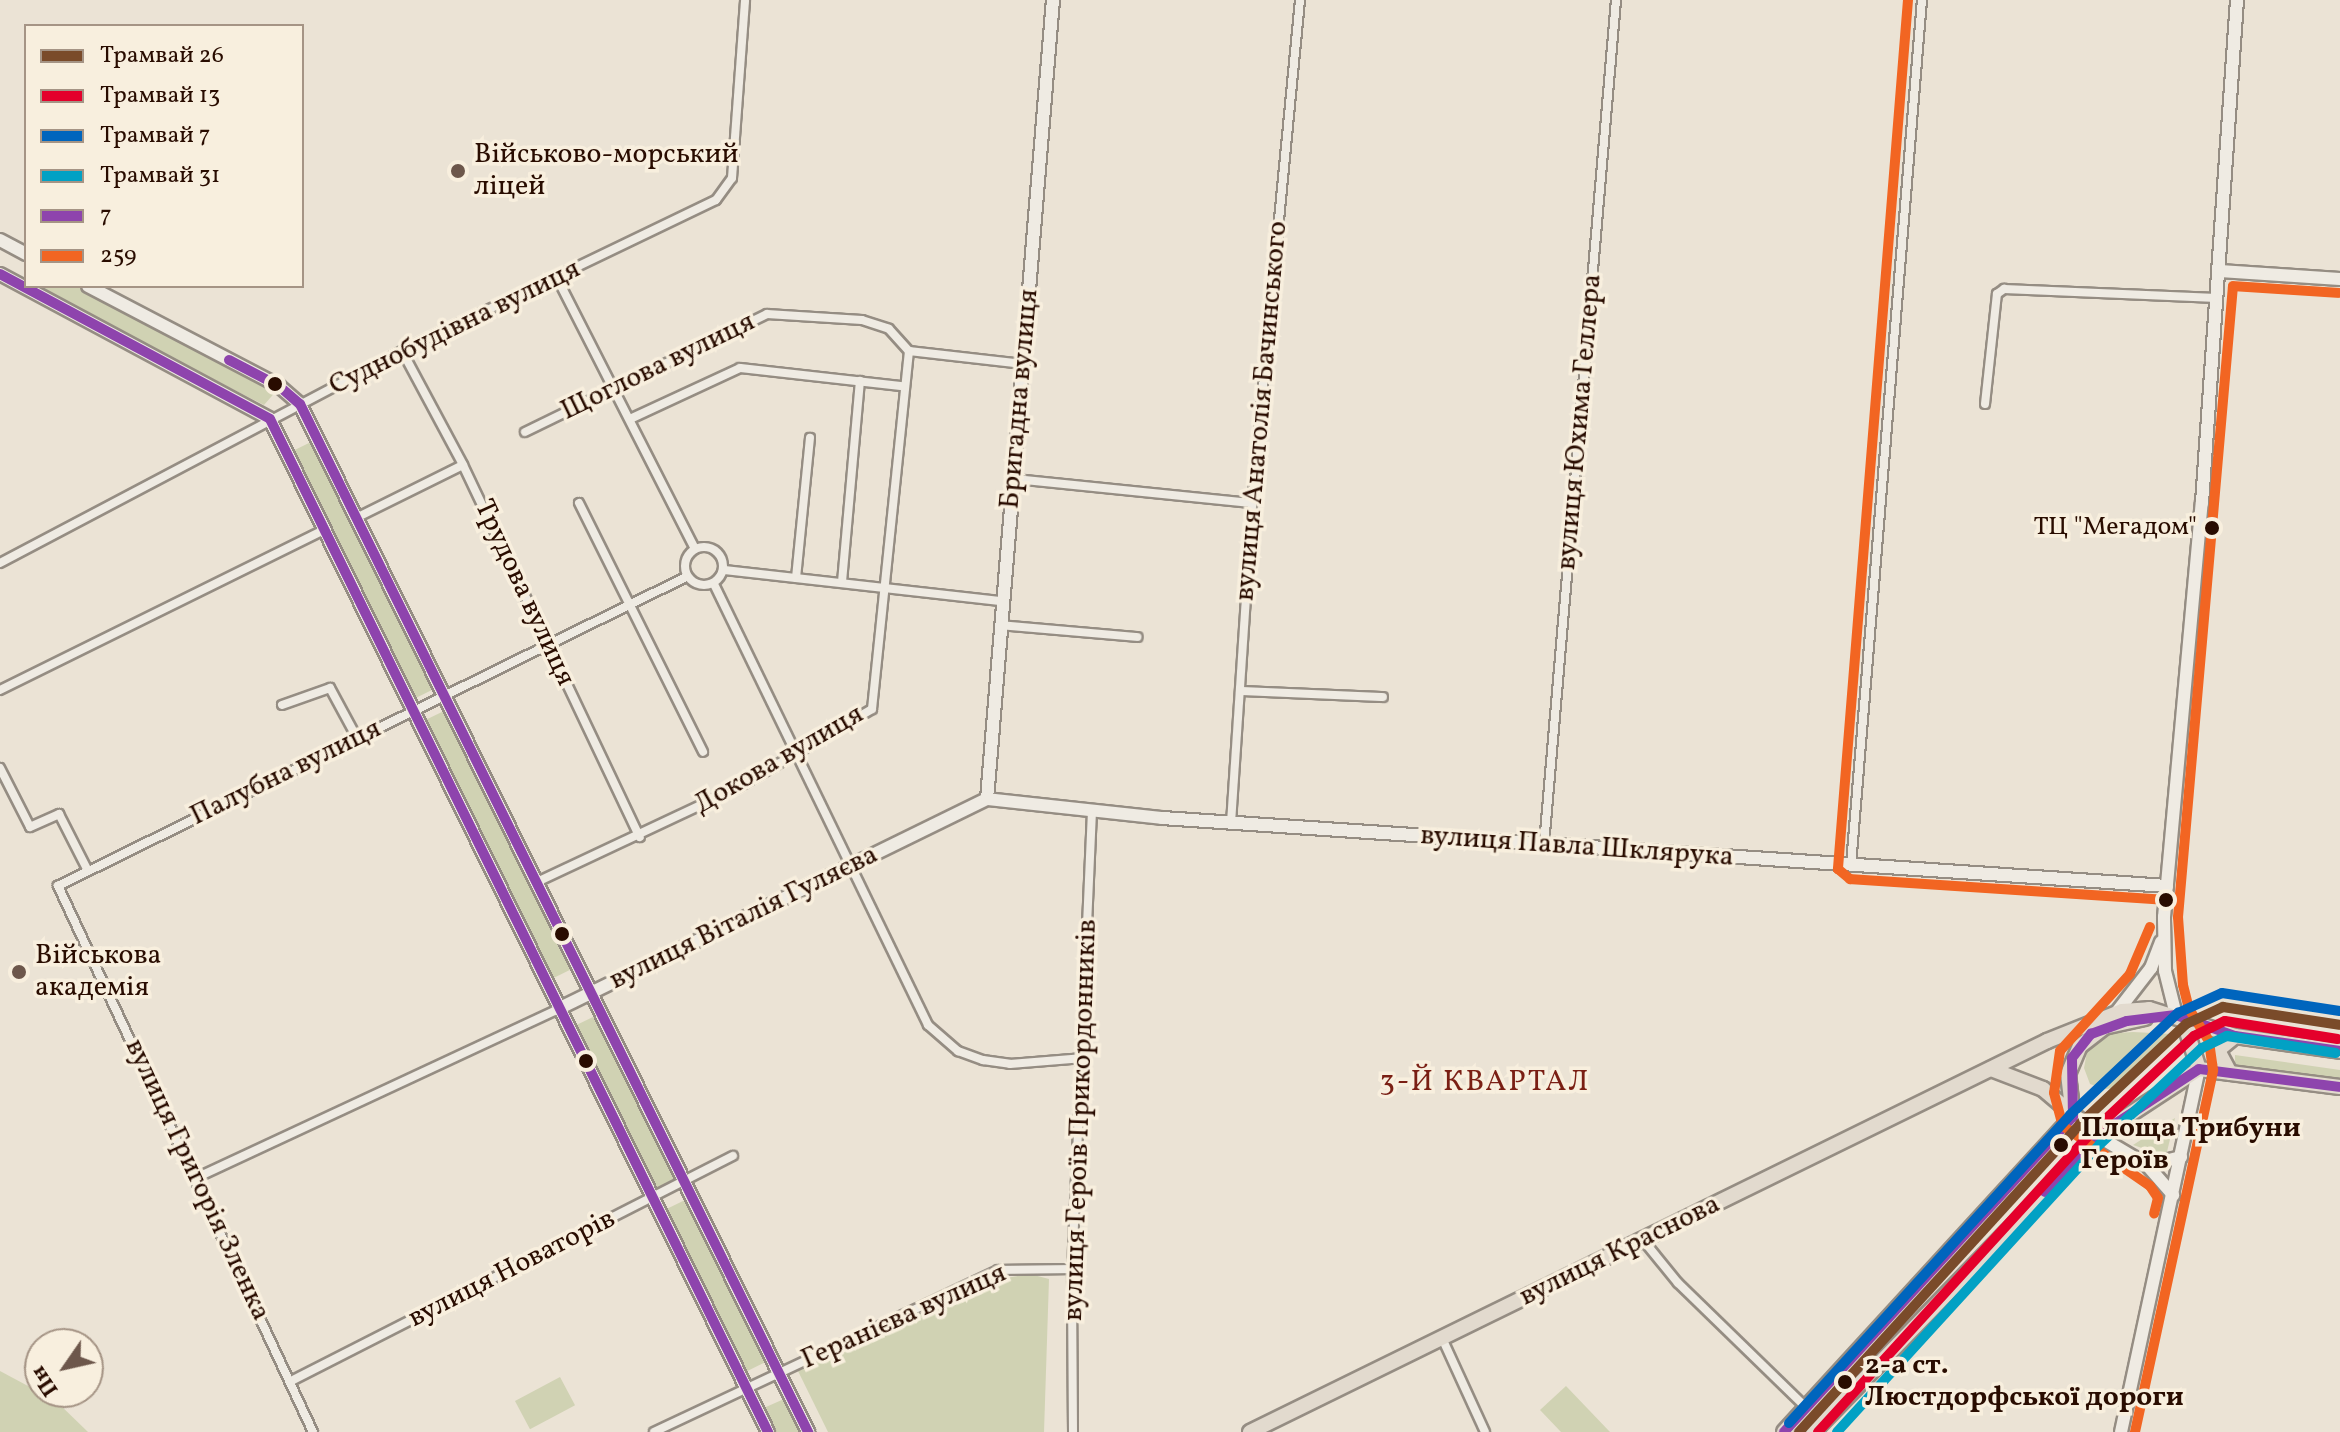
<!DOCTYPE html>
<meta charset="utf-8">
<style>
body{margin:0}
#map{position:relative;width:2340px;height:1432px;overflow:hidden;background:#ebe3d5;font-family:Vollkorn,serif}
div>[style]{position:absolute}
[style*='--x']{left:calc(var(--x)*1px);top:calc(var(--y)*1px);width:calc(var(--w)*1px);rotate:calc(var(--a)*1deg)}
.green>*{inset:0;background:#d0d2b3;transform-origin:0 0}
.roads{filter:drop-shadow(2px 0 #958d83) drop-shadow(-2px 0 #958d83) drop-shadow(0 2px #958d83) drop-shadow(0 -2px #958d83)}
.street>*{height:8px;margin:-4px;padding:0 4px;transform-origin:4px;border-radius:4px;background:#efebe3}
.street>.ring{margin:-4px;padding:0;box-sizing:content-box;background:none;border:8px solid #efebe3;border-radius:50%}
.secondary>*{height:12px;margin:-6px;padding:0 6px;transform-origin:6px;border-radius:6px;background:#efebe3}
.primary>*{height:14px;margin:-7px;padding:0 7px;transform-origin:7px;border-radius:7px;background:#e2dace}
.bus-1>*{height:10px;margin:-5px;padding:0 5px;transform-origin:5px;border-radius:5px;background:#8e44ad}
.bus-2>*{height:10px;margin:-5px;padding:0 5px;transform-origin:5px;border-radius:5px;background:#f26522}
.tram-1>*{height:10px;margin:-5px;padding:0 5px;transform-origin:5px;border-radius:5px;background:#7a4b2a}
.tram-2>*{height:10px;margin:-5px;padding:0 5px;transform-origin:5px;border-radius:5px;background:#e4002b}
.tram-3>*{height:10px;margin:-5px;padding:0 5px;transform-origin:5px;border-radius:5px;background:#0065bd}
.tram-4>*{height:10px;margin:-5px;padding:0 5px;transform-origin:5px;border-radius:5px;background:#02a1c4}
.dots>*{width:22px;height:22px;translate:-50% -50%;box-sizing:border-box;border:4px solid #f8efde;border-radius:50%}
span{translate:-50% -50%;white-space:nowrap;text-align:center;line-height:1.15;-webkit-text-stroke:7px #f8efde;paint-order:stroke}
.bus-label{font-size:26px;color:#290c00}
.right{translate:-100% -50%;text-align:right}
.poi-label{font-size:28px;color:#290c00}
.left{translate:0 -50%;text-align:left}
.street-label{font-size:28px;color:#290c00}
.stop-label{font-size:28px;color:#290c00;font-weight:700}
.neighbourhood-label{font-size:30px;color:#7a1f14;letter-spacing:2px}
.legend{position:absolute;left:24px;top:24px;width:280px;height:264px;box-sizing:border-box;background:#f8efde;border:2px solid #a59485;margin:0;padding:10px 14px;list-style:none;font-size:24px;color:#290c00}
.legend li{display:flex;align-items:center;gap:16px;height:40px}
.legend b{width:40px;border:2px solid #a59485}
.north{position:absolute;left:24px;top:1328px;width:80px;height:80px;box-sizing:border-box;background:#f8efde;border:2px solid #a59485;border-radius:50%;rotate:236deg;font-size:22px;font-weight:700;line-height:32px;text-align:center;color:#290c00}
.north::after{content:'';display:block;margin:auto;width:28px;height:36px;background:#6d574b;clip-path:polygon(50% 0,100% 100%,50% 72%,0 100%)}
</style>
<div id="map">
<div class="green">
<i style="clip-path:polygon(32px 286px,77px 286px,278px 389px,264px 405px)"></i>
<i style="left:313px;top:441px;width:276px;height:26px;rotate:64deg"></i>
<i style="left:446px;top:710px;width:288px;height:27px;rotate:64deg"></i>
<i style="left:595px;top:1016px;width:182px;height:27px;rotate:64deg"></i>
<i style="clip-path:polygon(2103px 1034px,2133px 1032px,2172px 1034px,2115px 1088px,2105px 1089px,2090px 1084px,2084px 1068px,2087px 1052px)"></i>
<i style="clip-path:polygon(2235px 1055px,2340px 1070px,2340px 1082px,2241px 1069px,2235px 1063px)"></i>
<i style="clip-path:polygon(2175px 1118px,2166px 1156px,2133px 1145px)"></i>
<i style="left:685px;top:1200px;width:181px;height:25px;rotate:64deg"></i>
<i style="clip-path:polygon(1030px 1274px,1049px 1279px,1044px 1432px,828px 1432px,798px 1371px,988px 1281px)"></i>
<i style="clip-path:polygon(0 1371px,56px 1401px,88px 1432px,0 1432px)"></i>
<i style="left:560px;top:1377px;width:32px;height:51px;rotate:62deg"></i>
<i style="clip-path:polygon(1566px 1386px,1610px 1432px,1561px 1432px,1540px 1410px)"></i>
<i style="clip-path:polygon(784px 1399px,800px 1432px,770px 1432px,759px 1410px)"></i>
</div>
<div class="roads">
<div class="street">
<i style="--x:557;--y:278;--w:304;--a:63"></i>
<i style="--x:402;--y:351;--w:129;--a:61.8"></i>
<i style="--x:463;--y:465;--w:412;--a:64.6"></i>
<i style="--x:1985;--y:404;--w:111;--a:-83.8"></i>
<i style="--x:1997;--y:294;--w:9;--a:-36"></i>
<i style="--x:2004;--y:289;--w:213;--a:2.4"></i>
<i style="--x:630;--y:419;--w:121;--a:-24.9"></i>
<i style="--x:740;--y:368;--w:162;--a:6.4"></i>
<i style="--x:525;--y:432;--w:269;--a:-26"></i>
<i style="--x:767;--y:314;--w:95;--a:3.6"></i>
<i style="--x:862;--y:320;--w:28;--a:18"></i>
<i style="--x:889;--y:329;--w:30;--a:48"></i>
<i style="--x:909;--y:351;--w:115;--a:6.5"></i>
<i style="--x:1014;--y:479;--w:239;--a:5.8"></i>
<i style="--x:579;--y:503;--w:278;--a:63.5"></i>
<i style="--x:356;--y:518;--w:119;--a:-26.4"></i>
<i class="ring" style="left:685px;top:547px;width:30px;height:30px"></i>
<i style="--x:0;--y:563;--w:454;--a:-27.8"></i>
<i style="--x:402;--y:351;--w:348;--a:-25.7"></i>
<i style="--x:716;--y:200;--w:27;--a:-54"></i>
<i style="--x:732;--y:178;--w:178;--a:-85.8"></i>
<i style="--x:724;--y:570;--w:278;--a:6.4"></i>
<i style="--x:796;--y:578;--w:141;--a:-84.3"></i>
<i style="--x:842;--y:582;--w:202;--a:-84.9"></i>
<i style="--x:714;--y:584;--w:490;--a:64.1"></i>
<i style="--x:928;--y:1025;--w:40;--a:41"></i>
<i style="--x:958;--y:1051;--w:27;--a:20"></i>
<i style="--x:983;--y:1060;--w:27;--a:8"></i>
<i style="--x:1010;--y:1064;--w:74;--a:-4.6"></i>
<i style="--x:1000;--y:625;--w:138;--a:5"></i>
<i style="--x:0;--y:690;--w:361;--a:-26.3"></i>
<i style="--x:1240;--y:691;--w:143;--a:2.4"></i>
<i style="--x:282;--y:705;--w:51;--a:-19.5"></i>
<i style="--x:330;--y:688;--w:57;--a:61.6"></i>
<i style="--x:0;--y:768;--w:66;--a:63"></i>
<i style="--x:30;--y:827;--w:32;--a:-24"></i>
<i style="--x:59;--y:814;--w:64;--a:63"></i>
<i style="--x:1231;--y:823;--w:321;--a:-86.2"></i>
<i style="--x:1252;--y:503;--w:505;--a:-84.55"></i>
<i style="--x:1544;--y:845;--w:848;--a:-85.13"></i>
<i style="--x:1851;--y:865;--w:868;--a:-85.31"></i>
<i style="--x:535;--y:883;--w:223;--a:-25.2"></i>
<i style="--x:737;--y:788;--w:156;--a:-30.3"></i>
<i style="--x:872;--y:709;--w:360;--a:-84.1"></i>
<i style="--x:196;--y:1178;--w:400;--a:-25"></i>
<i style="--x:1643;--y:1240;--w:55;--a:50.9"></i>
<i style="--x:1678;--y:1283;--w:201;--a:44.2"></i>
<i style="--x:1442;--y:1338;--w:103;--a:65.4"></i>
<i style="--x:291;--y:1381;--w:496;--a:-27"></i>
<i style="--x:313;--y:1432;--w:603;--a:-115.03"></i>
<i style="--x:58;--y:886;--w:700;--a:-26.2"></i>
<i style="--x:654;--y:1432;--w:380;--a:-25.2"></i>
<i style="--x:998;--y:1270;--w:74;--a:-0.8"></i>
<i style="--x:1073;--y:1432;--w:163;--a:-90.4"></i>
<i style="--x:1072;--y:1269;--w:460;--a:-87.5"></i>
</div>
<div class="secondary">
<i style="--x:0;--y:240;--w:30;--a:28"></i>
<i style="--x:2220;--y:271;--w:120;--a:3.8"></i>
<i style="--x:0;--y:274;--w:306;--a:28.2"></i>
<i style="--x:270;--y:419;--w:1129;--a:63.82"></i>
<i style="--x:88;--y:286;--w:216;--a:27.6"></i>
<i style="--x:279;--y:386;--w:28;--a:41"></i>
<i style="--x:300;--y:404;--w:1147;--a:63.7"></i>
<i style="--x:987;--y:799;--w:802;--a:-85.28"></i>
<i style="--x:558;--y:1009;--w:478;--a:-26.1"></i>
<i style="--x:987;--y:799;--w:176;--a:6.2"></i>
<i style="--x:1162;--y:818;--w:1007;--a:3.87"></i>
<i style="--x:2176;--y:1015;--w:45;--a:-104"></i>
<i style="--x:2165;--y:971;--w:54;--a:-91.1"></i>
<i style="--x:2164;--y:917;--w:416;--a:-84.8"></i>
<i style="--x:2202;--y:503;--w:504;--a:-86.02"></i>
<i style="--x:2113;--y:1017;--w:62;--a:-52.2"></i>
<i style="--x:2151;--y:968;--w:28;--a:-69"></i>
<i style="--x:2101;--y:1138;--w:53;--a:30.4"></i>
<i style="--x:2147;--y:1165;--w:40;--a:49"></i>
<i style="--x:2147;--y:1165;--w:35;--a:-13"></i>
<i style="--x:2121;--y:1432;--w:371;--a:-77.9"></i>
</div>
<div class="primary">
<i style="--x:2183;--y:1019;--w:52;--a:72.3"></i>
<i style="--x:1991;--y:1069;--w:56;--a:21"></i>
<i style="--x:2043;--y:1089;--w:76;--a:40.2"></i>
<i style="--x:2199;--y:1069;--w:142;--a:7.3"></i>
<i style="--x:2230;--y:1073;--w:26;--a:-118"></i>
<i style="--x:2218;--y:1050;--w:22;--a:-39"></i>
<i style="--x:2073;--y:1117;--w:43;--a:-96.6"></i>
<i style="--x:2068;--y:1074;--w:30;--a:-67"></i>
<i style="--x:2080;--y:1046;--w:31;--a:-38"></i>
<i style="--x:2104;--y:1027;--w:42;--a:-12.4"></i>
<i style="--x:1250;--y:1432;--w:888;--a:-26.13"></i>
<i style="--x:2047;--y:1041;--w:81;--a:-21.8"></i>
<i style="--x:2122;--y:1011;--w:27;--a:-4"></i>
<i style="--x:2149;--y:1009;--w:90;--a:17.4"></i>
<i style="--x:2235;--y:1036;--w:106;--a:8.1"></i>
<i style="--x:1784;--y:1432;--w:427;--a:-47.5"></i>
<i style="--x:1813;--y:1432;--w:392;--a:-45.9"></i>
<i style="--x:2086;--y:1150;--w:39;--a:-42"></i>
<i style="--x:2115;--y:1124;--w:100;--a:-33.2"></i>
</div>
</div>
<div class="bus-1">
<i style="--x:0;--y:274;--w:306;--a:28.2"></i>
<i style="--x:270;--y:419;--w:1129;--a:63.82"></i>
<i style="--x:229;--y:360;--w:56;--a:27.5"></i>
<i style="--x:279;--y:386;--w:28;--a:41"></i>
<i style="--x:300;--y:404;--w:1147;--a:63.7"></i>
<i style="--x:2045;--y:1192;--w:98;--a:-44.2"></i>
<i style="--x:2115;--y:1124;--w:100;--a:-33.2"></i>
<i style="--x:2199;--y:1069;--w:142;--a:7.3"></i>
<i style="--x:1784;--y:1432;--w:427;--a:-47.5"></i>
<i style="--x:2073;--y:1117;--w:59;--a:-91"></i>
<i style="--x:2072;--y:1058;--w:31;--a:-52"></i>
<i style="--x:2091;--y:1034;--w:38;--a:-20"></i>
<i style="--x:2127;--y:1021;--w:49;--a:-7"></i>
<i style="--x:2176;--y:1015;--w:63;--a:19.6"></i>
<i style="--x:2235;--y:1036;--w:106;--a:8.1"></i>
</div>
<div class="bus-2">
<i style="--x:1908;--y:0;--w:872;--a:94.61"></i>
<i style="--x:1838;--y:869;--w:16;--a:40"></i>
<i style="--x:1850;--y:879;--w:317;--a:3.8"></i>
<i style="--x:2150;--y:927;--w:51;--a:113.1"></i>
<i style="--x:2130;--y:974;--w:104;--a:132.3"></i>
<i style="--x:2060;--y:1051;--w:42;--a:98.1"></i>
<i style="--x:2054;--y:1093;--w:34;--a:75"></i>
<i style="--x:2063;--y:1126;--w:106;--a:34.6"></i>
<i style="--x:2150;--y:1186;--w:14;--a:56"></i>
<i style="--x:2158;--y:1198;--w:16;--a:104"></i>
<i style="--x:2135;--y:1432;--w:370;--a:-77.8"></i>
<i style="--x:2213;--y:1070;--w:29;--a:-98"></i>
<i style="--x:2209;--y:1041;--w:38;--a:-122"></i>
<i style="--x:2189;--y:1009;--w:25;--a:-104"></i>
<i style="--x:2183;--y:985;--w:68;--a:-94.2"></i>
<i style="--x:2178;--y:917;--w:633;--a:-85.02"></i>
<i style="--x:2233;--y:286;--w:106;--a:3.8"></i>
</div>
<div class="tram-1">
<i style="--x:1799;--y:1432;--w:417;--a:-47.6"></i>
<i style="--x:2080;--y:1124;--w:146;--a:-43.3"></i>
<i style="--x:2186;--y:1024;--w:41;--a:-24.7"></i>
<i style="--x:2223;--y:1007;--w:118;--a:8.7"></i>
</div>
<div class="tram-2">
<i style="--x:1818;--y:1432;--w:403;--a:-47.6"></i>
<i style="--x:2090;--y:1134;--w:143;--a:-43.3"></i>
<i style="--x:2194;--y:1036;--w:34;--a:-26"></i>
<i style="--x:2225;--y:1021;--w:114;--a:9.1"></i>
</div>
<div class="tram-3">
<i style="--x:1789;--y:1423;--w:417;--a:-47.6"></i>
<i style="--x:2070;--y:1115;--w:149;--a:-43.4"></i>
<i style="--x:2178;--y:1013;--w:48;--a:-24.4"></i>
<i style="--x:2222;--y:993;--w:119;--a:8.7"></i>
</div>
<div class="tram-4">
<i style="--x:1837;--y:1432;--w:390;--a:-47.6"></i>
<i style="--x:2100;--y:1144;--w:140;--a:-43.3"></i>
<i style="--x:2202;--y:1048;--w:28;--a:-26"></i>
<i style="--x:2227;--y:1036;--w:110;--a:8.9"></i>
</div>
<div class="dots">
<i style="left:458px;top:171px;background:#6d574b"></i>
<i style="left:275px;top:384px;background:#290c00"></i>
<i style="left:2212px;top:528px;background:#290c00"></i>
<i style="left:2166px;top:900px;background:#290c00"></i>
<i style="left:562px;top:934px;background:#290c00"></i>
<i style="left:19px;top:972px;background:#6d574b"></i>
<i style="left:586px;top:1061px;background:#290c00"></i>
<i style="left:2061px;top:1145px;background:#290c00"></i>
<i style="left:1845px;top:1382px;background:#290c00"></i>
</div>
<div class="bus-label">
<span class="right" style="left:2197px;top:528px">ТЦ "Мегадом"</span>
</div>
<div class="poi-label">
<span class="left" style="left:474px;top:171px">Військово-морський<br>ліцей</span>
<span class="left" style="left:35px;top:972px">Військова<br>академія</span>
</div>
<div class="street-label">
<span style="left:455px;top:328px;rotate:-26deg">Суднобудівна вулиця</span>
<span style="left:658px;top:367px;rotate:-26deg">Щоглова вулиця</span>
<span style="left:1020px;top:399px;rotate:-85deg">Бригадна вулиця</span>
<span style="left:1262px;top:411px;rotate:-85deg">вулиця Анатолія Бачинського</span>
<span style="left:1580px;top:422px;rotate:-85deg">вулиця Юхима Геллера</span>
<span style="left:524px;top:593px;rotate:65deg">Трудова вулиця</span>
<span style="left:779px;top:760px;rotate:-30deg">Докова вулиця</span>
<span style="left:286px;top:773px;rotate:-26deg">Палубна вулиця</span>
<span style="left:1577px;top:847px;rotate:4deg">вулиця Павла Шклярука</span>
<span style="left:744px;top:918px;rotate:-26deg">вулиця Віталія Гуляєва</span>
<span style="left:1081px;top:1120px;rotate:-88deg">вулиця Героїв Прикордонників</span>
<span style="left:197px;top:1180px;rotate:65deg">вулиця Григорія Зленка</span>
<span style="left:1620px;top:1251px;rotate:-26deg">вулиця Краснова</span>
<span style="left:512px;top:1269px;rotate:-27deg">вулиця Новаторів</span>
<span style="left:904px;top:1317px;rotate:-24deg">Геранієва вулиця</span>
</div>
<div class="stop-label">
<span class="left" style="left:2081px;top:1145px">Площа Трибуни<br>Героїв</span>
<span class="left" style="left:1865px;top:1382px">2-а ст.<br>Люстдорфської дороги</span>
</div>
<div class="neighbourhood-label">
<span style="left:1485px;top:1082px">3-Й КВАРТАЛ</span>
</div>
<ul class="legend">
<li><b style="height:10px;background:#7a4b2a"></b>Трамвай 26</li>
<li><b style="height:10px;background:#e4002b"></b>Трамвай 13</li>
<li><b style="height:10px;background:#0065bd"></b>Трамвай 7</li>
<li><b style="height:10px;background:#02a1c4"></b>Трамвай 31</li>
<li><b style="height:10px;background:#8e44ad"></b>7</li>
<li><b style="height:10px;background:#f26522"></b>259</li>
</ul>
<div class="north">Пн</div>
</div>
